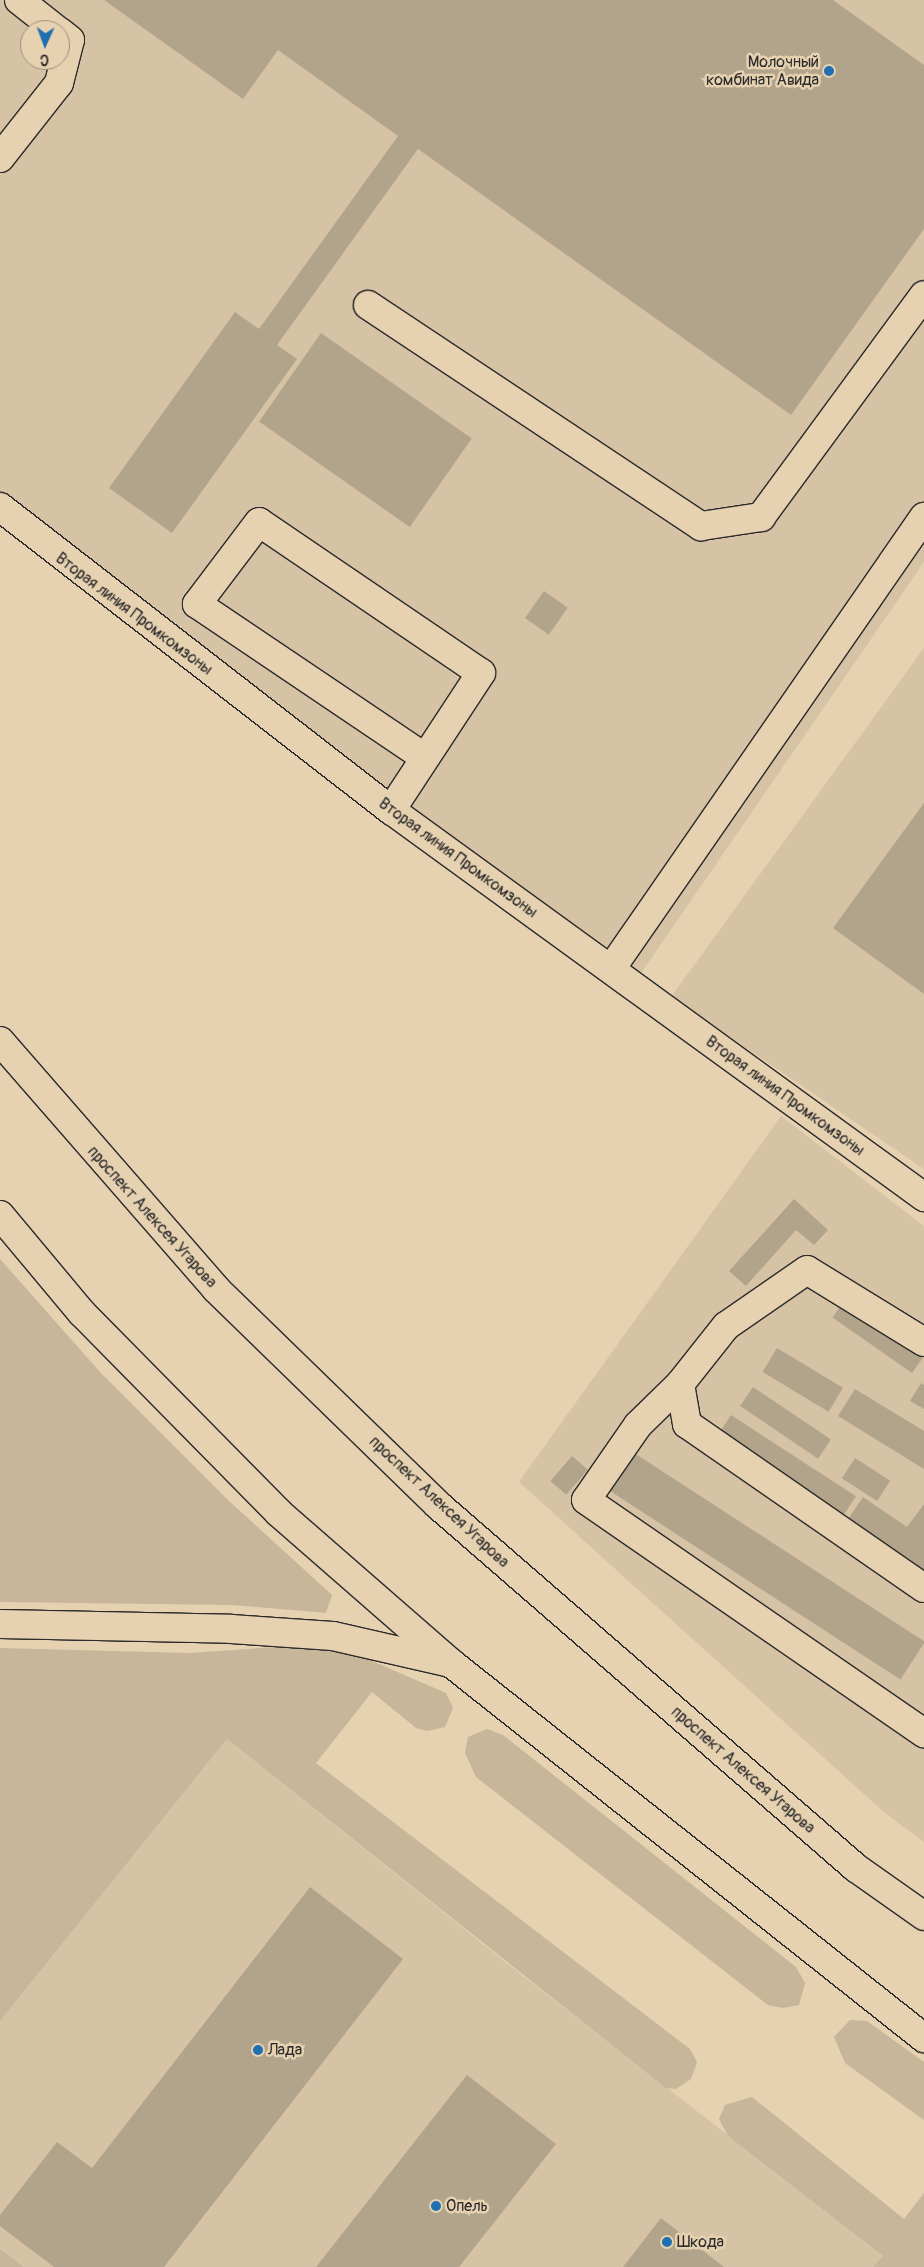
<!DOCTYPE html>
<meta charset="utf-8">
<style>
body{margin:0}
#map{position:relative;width:924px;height:2267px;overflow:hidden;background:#e6d1b0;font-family:Pangolin,sans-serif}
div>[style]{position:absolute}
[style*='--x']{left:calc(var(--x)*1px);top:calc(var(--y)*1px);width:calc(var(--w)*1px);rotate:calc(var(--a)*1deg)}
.built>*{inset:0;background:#d6c3a5}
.green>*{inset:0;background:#c7b69a}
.building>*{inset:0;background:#b2a38b;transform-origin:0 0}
.roads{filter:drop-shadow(1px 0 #2b2b2b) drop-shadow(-1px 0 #2b2b2b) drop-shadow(0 1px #2b2b2b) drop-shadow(0 -1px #2b2b2b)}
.minor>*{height:28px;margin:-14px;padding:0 14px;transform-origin:14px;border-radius:14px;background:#e6d1b0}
.major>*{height:28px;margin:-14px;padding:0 14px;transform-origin:14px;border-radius:14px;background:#e6d1b0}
.dots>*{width:14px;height:14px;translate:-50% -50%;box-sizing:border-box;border:2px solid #e6d1b0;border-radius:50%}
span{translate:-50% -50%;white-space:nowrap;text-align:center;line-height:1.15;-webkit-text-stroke:5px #e6d1b0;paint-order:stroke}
.poi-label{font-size:16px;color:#2b2b2b}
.right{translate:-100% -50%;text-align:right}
.left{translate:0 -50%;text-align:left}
.street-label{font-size:16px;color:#2b2b2b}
.north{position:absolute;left:20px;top:20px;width:50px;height:50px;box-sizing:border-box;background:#e6d1b0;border:1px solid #9b8f7b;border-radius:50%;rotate:182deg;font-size:14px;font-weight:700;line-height:20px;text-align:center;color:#2b2b2b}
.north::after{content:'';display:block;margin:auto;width:18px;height:22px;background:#1f6fb2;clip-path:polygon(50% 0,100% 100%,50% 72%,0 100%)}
</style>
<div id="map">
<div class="built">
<i style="clip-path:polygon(evenodd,0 0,924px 0,924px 562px,639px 976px,91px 577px,0 491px,0 0,30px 30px,60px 30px,60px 60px,30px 60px,30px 30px)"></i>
<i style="clip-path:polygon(924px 648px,924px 1169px,671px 997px)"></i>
<i style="clip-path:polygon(781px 1116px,924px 1226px,924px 1842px,885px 1813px,519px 1482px)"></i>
<i style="clip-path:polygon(227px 1739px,522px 1975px,883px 2256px,873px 2267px,24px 2267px,0 2249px,0 2021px)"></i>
</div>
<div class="green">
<i style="clip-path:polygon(0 1259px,100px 1372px,228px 1500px,332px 1595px,326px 1613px,232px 1605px,0 1602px)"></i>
<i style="clip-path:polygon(305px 1645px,342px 1648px,446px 1693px,453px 1708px,445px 1727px,427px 1731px,416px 1728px,372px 1692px,316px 1763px,690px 2049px,697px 2062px,691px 2079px,676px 2089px,666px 2088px,227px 1739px,0 2021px,0 1648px,189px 1653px)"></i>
<i style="clip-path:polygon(487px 1729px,503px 1735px,796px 1967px,805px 1983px,799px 2005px,783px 2008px,768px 2005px,476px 1777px,465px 1753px,468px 1737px)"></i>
<i style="clip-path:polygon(850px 2020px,867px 2021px,924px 2062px,924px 2120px,845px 2063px,834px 2037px)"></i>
<i style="clip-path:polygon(752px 2097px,904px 2219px,924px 2193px,924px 2267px,873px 2267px,883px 2256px,728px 2136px,719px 2119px,725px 2105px)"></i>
<i style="clip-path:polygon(0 2249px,24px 2267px,0 2267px)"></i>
</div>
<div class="building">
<i style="clip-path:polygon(104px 0,833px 0,924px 65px,924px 229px,791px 415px,418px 149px,277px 345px,297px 359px,172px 533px,109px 488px,235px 312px,259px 329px,398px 136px,278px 50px,243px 99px)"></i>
<i style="left:321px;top:333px;width:184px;height:108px;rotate:35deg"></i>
<i style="left:544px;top:591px;width:29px;height:33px;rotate:35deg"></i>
<i style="clip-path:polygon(924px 803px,924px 994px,833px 928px)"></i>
<i style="clip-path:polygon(794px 1199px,828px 1230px,814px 1245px,796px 1230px,746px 1286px,729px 1271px)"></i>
<i style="left:844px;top:1301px;width:97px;height:20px;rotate:35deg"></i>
<i style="left:777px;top:1348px;width:77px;height:28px;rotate:31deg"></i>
<i style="clip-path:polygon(921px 1383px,924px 1385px,924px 1409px,910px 1401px)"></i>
<i style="left:753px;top:1387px;width:94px;height:23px;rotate:34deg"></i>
<i style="clip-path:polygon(855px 1389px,924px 1431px,924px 1469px,838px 1416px)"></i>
<i style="left:731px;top:1415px;width:149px;height:25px;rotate:33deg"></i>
<i style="left:628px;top:1449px;width:354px;height:45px;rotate:33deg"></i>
<i style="left:572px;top:1456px;width:21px;height:33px;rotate:41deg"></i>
<i style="left:855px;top:1458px;width:42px;height:24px;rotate:33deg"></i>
<i style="clip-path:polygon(863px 1497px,907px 1527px,924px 1504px,924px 1578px,844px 1525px)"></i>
<i style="clip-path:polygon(310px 1887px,403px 1959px,164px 2267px,54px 2267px,0 2226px,0 2215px,57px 2142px,92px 2168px)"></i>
<i style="clip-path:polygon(467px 2075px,556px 2144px,459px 2267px,316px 2267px)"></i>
<i style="clip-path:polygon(661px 2218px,724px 2267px,623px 2267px)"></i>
</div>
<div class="roads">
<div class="minor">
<i style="--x:19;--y:0;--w:48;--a:38.3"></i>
<i style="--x:0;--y:158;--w:95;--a:-51.8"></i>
<i style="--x:59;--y:83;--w:44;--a:-75.7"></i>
<i style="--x:70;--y:40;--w:13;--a:-141"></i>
<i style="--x:368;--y:305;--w:400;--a:33.6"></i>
<i style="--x:701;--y:526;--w:61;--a:-8.5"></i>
<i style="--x:761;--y:517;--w:275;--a:-53.7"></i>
<i style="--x:0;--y:507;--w:495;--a:37.8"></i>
<i style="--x:391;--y:810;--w:659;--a:35.98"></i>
<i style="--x:391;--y:810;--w:164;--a:-56.7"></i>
<i style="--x:481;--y:673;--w:268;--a:-145.8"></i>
<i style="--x:259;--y:522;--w:103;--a:127.1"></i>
<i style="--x:197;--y:604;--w:274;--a:34"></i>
<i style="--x:611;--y:969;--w:550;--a:-55.3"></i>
<i style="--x:924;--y:1342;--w:137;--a:-148.4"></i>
<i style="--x:807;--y:1270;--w:98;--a:145.3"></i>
<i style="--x:726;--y:1326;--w:74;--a:128.4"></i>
<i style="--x:680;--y:1384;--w:41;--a:80.1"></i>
<i style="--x:687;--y:1424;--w:288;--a:34.7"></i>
<i style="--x:680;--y:1384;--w:59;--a:135.7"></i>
<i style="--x:638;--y:1425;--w:91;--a:124.7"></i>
<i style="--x:586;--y:1500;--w:411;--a:34.6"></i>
<i style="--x:0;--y:1624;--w:231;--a:1.2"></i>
<i style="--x:231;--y:1629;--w:102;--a:3.9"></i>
<i style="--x:333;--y:1636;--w:121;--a:12.9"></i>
</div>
<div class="major">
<i style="--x:0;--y:1041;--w:329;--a:48.9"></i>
<i style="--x:216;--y:1289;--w:310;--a:44.2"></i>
<i style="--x:438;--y:1505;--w:554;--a:40.97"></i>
<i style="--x:856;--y:1868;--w:83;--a:35.2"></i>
<i style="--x:0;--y:1215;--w:128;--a:50.1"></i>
<i style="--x:82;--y:1313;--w:281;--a:45.4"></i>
<i style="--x:279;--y:1513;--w:228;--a:41.1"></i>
<i style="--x:451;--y:1663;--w:604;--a:38.41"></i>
</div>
</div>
<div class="dots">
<i style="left:829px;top:71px;background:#1f6fb2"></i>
<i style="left:258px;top:2050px;background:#1f6fb2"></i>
<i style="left:436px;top:2206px;background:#1f6fb2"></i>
<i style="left:667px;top:2242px;background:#1f6fb2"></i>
</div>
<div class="poi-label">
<span class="right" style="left:819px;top:71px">Молочный<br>комбинат Авида</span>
<span class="left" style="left:268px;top:2050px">Лада</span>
<span class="left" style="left:446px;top:2206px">Опель</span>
<span class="left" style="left:677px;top:2242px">Шкода</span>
</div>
<div class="street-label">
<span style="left:134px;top:614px;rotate:37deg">Вторая линия Промкомзоны</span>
<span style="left:458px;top:858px;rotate:36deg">Вторая линия Промкомзоны</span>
<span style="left:785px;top:1096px;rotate:36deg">Вторая линия Промкомзоны</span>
<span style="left:152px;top:1217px;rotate:48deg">проспект Алексея Угарова</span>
<span style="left:439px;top:1502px;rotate:43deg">проспект Алексея Угарова</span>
<span style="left:743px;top:1770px;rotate:41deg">проспект Алексея Угарова</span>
</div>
<div class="north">С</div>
</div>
